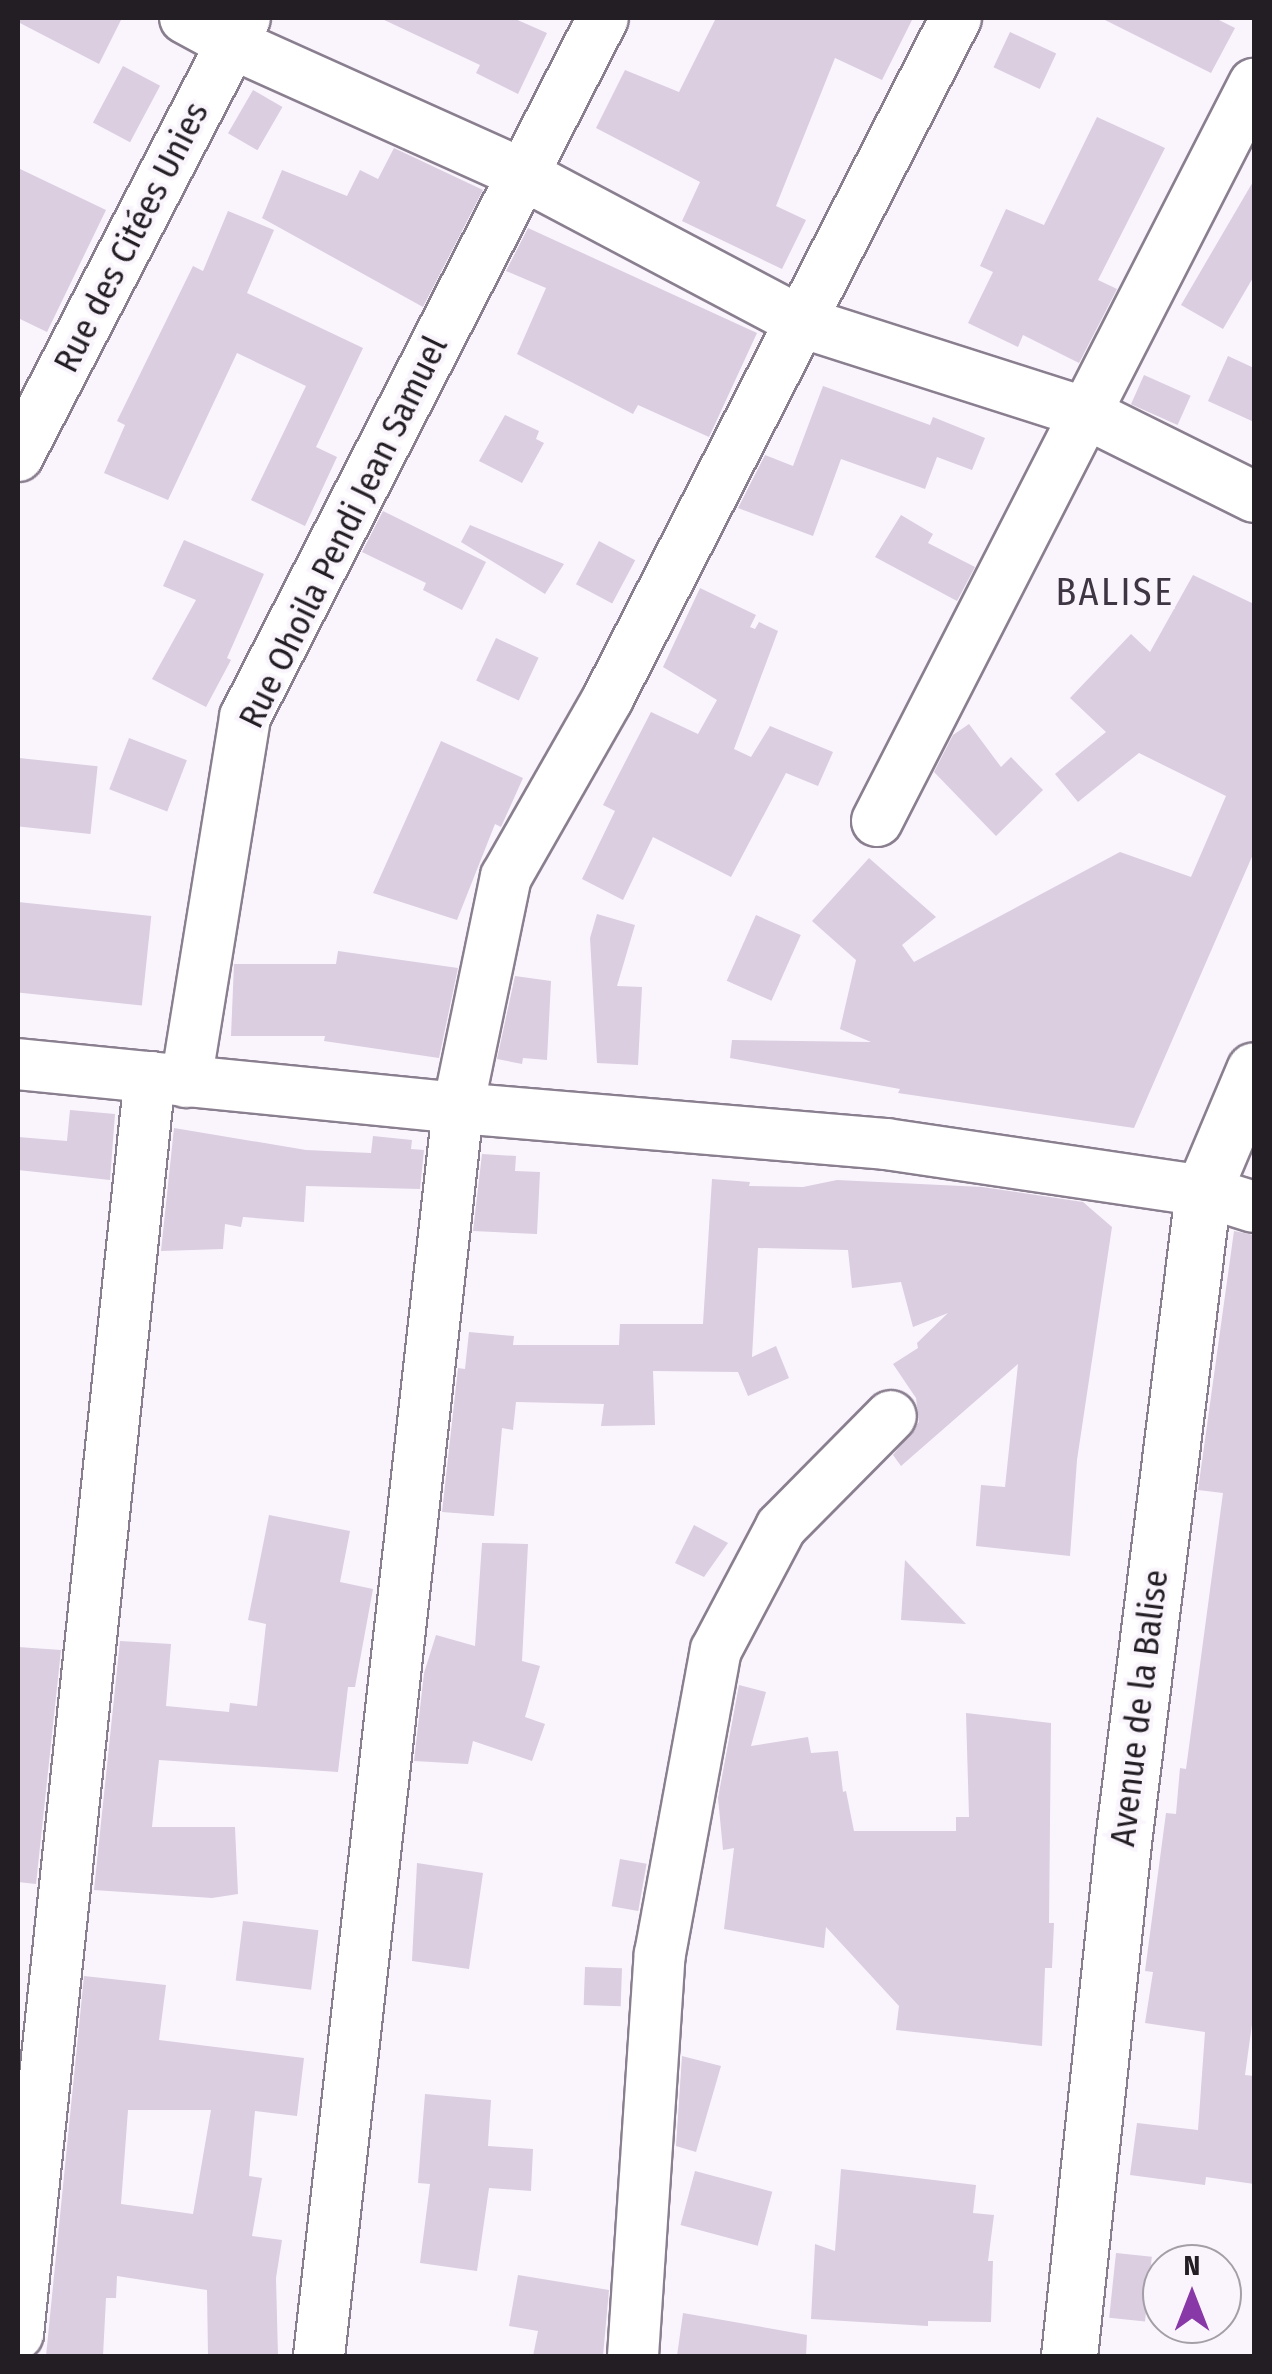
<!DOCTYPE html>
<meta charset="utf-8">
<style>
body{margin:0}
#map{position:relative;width:1272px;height:2374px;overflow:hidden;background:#faf5fd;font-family:"Fira Sans Condensed",sans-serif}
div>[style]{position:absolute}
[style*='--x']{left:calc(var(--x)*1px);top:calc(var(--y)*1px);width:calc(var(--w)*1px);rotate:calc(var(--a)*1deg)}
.building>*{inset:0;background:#dacee0;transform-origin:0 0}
.roads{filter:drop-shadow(2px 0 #8a7f8f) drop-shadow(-2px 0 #8a7f8f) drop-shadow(0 2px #8a7f8f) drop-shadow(0 -2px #8a7f8f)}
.minor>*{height:50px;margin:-25px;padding:0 25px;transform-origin:25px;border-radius:25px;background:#fff}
.tertiary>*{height:55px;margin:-27.5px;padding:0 27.5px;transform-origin:27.5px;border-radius:27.5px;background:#fff}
span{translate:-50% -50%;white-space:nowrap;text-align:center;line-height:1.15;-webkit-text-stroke:8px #faf5fd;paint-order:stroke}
.street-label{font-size:35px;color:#221e24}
.neighbourhood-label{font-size:38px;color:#3f3643;letter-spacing:2.5px}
.frame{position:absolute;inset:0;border:20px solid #221e24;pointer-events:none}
.north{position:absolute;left:1142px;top:2244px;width:100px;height:100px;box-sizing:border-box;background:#faf5fd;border:2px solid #a49fa6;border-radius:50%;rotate:0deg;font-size:28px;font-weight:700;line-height:40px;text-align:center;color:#221e24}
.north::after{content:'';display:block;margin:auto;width:35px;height:45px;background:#8938a7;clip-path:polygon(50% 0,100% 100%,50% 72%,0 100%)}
</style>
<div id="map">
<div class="building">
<i style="clip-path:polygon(18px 18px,122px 18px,99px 64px,18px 22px)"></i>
<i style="clip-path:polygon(380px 18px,513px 18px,547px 33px,518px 94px,476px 73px,480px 65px)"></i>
<i style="clip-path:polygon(716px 18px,913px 18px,882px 80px,835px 58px,776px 206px,806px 220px,782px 269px,682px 221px,700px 182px,596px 128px,625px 70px,679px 92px)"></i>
<i style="clip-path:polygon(1101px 18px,1215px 18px,1235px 28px,1211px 73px)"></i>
<i style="left:1010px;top:32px;width:51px;height:39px;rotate:25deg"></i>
<i style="left:123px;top:66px;width:42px;height:64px;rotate:28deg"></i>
<i style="left:253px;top:90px;width:34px;height:50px;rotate:30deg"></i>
<i style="clip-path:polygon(1097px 117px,1165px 148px,1098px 280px,1117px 289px,1079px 363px,1023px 335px,1018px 347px,968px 323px,993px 272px,980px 266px,1006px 209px,1044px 225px)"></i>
<i style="clip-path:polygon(394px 148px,483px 190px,423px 307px,262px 218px,282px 170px,347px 196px,360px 170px,378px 179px)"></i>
<i style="clip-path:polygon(18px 168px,106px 210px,47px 332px,18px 318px)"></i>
<i style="clip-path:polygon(1254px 180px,1254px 276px,1223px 329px,1181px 305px)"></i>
<i style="clip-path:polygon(228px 211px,274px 230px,247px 293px,363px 348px,316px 447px,337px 457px,305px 526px,251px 500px,306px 386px,237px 353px,168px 500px,104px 473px,125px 425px,117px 421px,193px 266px,203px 271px)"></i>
<i style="clip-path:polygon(528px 228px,757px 333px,709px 437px,638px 405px,633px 414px,517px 354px,546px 288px,506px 271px)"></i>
<i style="clip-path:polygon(1228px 356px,1254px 368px,1254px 422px,1208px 401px)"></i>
<i style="left:1144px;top:375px;width:51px;height:32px;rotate:24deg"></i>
<i style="clip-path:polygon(823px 386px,930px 425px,933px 417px,985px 438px,972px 470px,937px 457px,925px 489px,841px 459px,813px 536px,738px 508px,765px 455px,793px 466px)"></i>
<i style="clip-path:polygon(505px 415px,539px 431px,536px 439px,544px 443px,522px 483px,479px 461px)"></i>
<i style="clip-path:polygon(383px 511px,486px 562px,462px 610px,423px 590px,426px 583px,362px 552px)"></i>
<i style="clip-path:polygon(901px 515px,933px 534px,928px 543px,975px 567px,957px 601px,875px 557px)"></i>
<i style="clip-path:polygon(470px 525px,564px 564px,545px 594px,461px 542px)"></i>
<i style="clip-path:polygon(184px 540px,264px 574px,227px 658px,231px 660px,206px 707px,152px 679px,196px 600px,163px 586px)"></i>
<i style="left:599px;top:541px;width:41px;height:49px;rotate:28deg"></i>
<i style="clip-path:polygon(1193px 575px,1254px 604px,1254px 852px,1134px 1128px,898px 1093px,900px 1089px,730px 1058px,732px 1040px,871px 1042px,840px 1029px,856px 960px,812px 921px,869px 858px,936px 917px,902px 945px,914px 962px,1120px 852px,1191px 877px,1226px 796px,1139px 753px,1078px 802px,1055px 774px,1106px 732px,1070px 698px,1131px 634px,1150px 652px)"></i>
<i style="clip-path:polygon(700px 588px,756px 615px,750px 627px,755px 629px,759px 622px,778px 631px,734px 749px,751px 757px,770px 726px,833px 752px,818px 786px,786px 773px,731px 877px,653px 837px,623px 900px,582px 879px,615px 811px,603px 805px,651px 712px,698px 734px,717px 700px,663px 667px)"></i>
<i style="left:496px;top:638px;width:47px;height:47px;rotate:25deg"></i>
<i style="clip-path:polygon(969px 724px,1001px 767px,1011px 757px,1043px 790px,996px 836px,934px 772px,953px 735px)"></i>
<i style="left:129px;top:738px;width:62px;height:55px;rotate:21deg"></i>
<i style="clip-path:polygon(441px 741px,523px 778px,501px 827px,495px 824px,457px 920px,373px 893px)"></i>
<i style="left:19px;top:758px;width:79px;height:68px;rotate:6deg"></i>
<i style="left:18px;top:902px;width:134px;height:90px;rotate:6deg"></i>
<i style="clip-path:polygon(597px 914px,635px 925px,617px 986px,642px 987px,638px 1065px,597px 1063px,590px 938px)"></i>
<i style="left:756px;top:915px;width:49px;height:72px;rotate:24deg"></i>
<i style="clip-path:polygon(338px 951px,458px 968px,439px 1058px,324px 1041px,325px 1036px,231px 1036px,234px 964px,336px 964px)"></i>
<i style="clip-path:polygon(515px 976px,551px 981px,547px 1060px,523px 1058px,522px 1064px,497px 1059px)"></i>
<i style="clip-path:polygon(70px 1110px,115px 1114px,110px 1180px,18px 1170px,18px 1137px,67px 1141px)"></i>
<i style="clip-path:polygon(174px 1128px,306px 1150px,371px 1153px,373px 1136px,412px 1140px,411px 1149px,424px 1150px,420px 1189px,306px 1186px,304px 1222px,243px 1217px,241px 1227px,225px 1224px,223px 1249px,161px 1251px)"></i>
<i style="clip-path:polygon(482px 1154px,516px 1156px,515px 1171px,540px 1172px,537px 1234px,473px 1231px)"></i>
<i style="clip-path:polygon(712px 1179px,750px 1182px,749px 1186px,803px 1187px,837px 1180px,982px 1187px,1083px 1202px,1112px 1227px,1077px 1460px,1070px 1556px,976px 1546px,981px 1485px,1005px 1487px,1018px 1364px,901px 1466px,893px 1455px,919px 1422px,916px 1398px,893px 1364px,918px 1348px,917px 1343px,948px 1313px,913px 1327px,901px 1282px,852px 1288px,848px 1250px,758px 1248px,752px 1357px,776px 1346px,789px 1378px,748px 1396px,738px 1372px,653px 1371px,655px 1425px,601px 1426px,604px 1404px,516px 1402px,513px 1430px,502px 1428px,494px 1516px,442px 1512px,458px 1368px,465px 1369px,469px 1332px,514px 1336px,513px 1345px,619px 1345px,620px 1324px,703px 1324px)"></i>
<i style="clip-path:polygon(1234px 1231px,1254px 1235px,1254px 2010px,1245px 2075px,1254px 2076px,1254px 2184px,1206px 2177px,1205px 2185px,1130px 2175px,1137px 2123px,1198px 2130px,1205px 2032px,1145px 2023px,1153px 1972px,1145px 1971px,1166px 1813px,1176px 1814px,1180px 1768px,1186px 1769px,1223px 1493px,1198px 1490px)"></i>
<i style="clip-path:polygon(269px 1515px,350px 1531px,340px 1582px,373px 1589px,355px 1687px,348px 1687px,338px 1772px,159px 1760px,152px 1827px,235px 1827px,238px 1894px,212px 1898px,94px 1890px,120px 1641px,171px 1644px,166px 1706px,229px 1712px,230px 1703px,257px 1706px,266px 1624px,248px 1620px)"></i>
<i style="clip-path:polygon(694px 1525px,728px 1543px,704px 1577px,675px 1563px)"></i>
<i style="clip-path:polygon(482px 1543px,528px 1544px,522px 1661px,540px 1666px,525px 1717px,545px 1724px,532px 1761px,473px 1741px,468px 1764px,414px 1761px,424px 1673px,436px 1635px,475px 1646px)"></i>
<i style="clip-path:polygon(905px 1560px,966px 1624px,901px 1620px)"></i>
<i style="clip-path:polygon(18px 1647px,61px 1650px,36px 1884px,18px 1882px)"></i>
<i style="clip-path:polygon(739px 1685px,766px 1692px,751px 1746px,808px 1737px,811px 1753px,838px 1751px,843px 1792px,846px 1791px,854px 1831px,956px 1831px,956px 1817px,969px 1817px,966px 1713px,1051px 1723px,1049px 1923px,1054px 1923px,1052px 1968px,1045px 1968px,1042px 2046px,896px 2030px,899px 2006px,826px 1927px,824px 1948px,724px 1929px,734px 1848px,723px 1850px,718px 1798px)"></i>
<i style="left:620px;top:1859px;width:27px;height:48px;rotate:10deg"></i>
<i style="clip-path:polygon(417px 1863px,483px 1873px,469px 1969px,412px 1961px)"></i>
<i style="left:243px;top:1921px;width:76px;height:60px;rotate:7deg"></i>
<i style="left:585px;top:1967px;width:37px;height:38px;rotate:2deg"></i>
<i style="clip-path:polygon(evenodd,84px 1976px,166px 1985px,159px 2040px,304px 2058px,297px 2116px,255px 2111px,249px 2176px,262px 2178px,252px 2236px,282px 2240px,276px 2278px,278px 2356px,208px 2356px,207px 2290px,117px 2276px,116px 2298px,106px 2298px,103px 2356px,46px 2356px,84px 1976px,128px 2110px,211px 2110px,193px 2214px,121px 2204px,128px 2110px)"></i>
<i style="clip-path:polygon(682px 2056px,721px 2066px,696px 2152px,676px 2146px)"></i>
<i style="clip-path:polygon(425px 2094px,491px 2100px,488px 2146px,533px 2149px,531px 2191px,489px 2188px,477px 2271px,420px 2263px,430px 2184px,418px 2183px)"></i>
<i style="clip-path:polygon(841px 2169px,976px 2185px,973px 2213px,994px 2215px,988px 2261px,993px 2261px,991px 2322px,928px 2321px,928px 2326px,811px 2319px,815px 2244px,835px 2251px)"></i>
<i style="left:695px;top:2171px;width:80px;height:56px;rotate:15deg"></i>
<i style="left:1116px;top:2253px;width:36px;height:65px;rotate:6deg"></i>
<i style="clip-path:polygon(518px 2275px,609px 2290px,603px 2356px,533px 2356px,538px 2331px,509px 2326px)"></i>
<i style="clip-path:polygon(683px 2313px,807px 2335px,806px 2356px,677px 2356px)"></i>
</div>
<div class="roads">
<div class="minor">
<i style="--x:185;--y:18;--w:52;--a:28.5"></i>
<i style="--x:231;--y:43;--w:317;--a:24.2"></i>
<i style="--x:520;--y:173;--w:318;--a:27.9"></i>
<i style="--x:801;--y:322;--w:296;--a:17.7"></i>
<i style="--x:1083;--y:412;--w:191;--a:26.4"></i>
<i style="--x:18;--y:456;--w:493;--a:-62.6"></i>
<i style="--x:877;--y:821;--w:828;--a:-62.91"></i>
<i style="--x:18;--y:1064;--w:442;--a:5.7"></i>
<i style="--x:458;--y:1108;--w:430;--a:4.8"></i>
<i style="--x:886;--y:1144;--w:320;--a:8.4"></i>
<i style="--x:1203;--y:1191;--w:53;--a:17.4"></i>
<i style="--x:186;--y:1082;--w:370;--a:-80.8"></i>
<i style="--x:245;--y:717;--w:785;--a:-62.88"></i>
<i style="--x:18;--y:2334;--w:1264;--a:-84.01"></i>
<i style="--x:319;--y:2356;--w:1256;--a:-83.64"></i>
<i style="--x:458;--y:1108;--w:236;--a:-78.3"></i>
<i style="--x:506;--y:877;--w:206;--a:-60.3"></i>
<i style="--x:608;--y:698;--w:764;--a:-62.9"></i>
<i style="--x:633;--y:2356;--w:403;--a:-86.2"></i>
<i style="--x:660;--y:1954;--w:309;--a:-79.6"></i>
<i style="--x:716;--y:1650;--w:139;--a:-62.1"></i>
<i style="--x:781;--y:1527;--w:156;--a:-45.3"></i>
</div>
<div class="tertiary">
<i style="--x:1069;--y:2356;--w:517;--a:-84"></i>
<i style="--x:1123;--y:1842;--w:656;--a:-82.99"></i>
<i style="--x:1203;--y:1191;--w:131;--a:-67.1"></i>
</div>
</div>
<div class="street-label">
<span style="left:131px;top:237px;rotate:-63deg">Rue des Citées Unies</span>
<span style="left:343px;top:532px;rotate:-64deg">Rue Ohoila Pendi Jean Samuel</span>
<span style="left:1139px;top:1708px;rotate:-83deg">Avenue de la Balise</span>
</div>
<div class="neighbourhood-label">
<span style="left:1115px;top:593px">BALISE</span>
</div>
<div class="frame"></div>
<div class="north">N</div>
</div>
